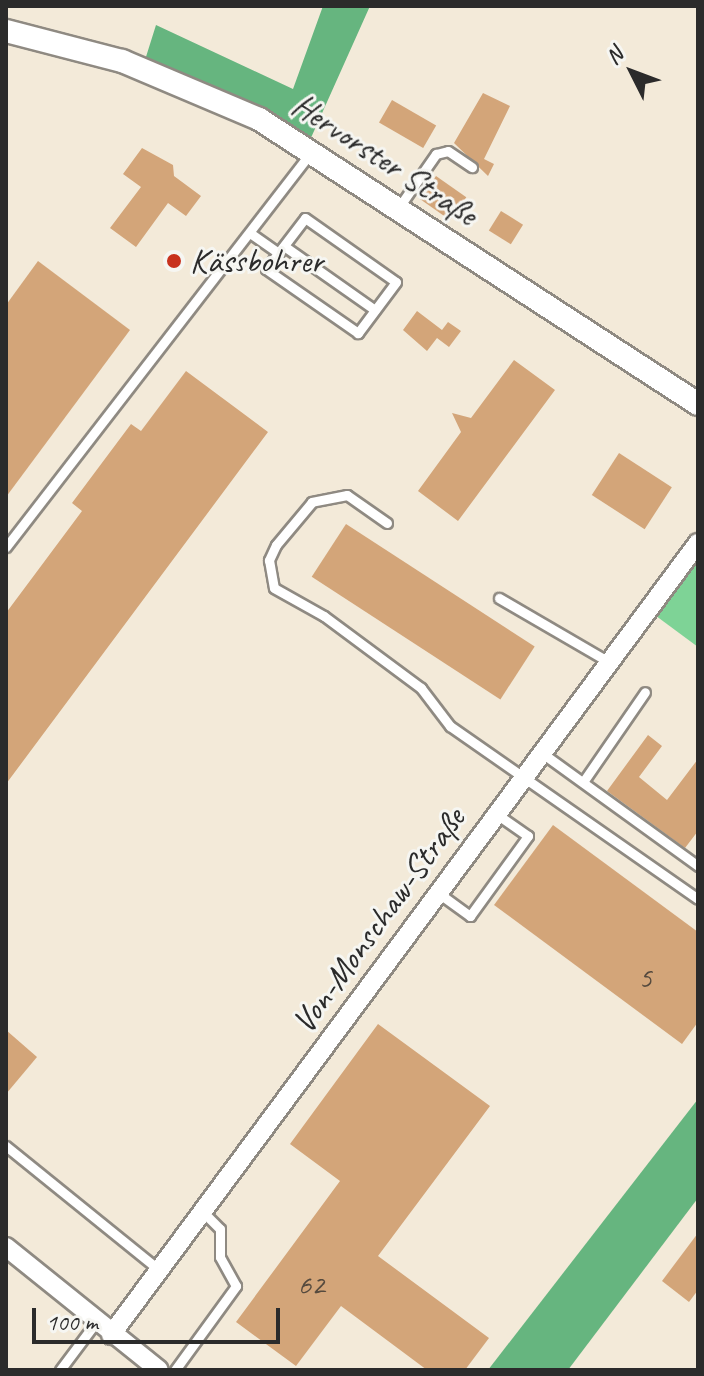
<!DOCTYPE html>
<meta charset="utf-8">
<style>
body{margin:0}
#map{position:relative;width:704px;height:1376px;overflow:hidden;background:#f3ead9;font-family:Caveat,sans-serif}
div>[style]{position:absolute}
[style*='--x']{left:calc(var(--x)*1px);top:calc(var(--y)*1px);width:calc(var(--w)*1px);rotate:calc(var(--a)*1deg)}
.green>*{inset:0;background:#7ed396}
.forest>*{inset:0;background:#66b57f}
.building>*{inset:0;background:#d3a579;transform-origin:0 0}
.roads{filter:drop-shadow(2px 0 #8f8a82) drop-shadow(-2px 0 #8f8a82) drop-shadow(0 2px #8f8a82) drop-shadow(0 -2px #8f8a82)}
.service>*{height:9px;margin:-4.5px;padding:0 4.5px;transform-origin:4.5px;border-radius:4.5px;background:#fff}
.minor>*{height:18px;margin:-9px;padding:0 9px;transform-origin:9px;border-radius:9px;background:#fff}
.tertiary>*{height:22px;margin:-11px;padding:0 11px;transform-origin:11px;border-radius:11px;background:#fff}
.dots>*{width:22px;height:22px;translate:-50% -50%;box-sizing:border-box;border:4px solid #f6f6f2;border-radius:50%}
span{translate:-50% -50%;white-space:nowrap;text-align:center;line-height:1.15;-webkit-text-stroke:6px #f6f6f2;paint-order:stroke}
.number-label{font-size:30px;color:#554a3e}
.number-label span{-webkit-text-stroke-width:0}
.street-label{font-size:34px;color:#2b2b2b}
.poi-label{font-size:34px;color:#2b2b2b}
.left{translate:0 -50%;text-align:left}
.frame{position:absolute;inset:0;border:8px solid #2b2b2b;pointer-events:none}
.north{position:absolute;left:592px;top:32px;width:80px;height:80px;-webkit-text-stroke:6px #f6f6f2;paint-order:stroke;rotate:312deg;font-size:22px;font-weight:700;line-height:32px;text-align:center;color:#2b2b2b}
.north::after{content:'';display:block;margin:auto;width:28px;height:36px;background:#2b2b2b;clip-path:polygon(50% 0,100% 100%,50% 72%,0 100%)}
.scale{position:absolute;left:32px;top:1308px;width:248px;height:36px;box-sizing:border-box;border:4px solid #2b2b2b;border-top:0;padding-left:10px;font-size:24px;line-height:28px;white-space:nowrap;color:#2b2b2b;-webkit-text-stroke:6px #f6f6f2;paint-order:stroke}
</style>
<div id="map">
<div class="green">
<i style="clip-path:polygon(698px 543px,698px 647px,648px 610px)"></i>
</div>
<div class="forest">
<i style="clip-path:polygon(323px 6px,370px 6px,310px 140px,210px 84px,145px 60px,156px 25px,293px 89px)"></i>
<i style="clip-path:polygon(698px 1099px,698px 1198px,568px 1370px,488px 1370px)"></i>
</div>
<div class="building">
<i style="clip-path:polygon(483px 93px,510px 106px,484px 159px,494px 164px,488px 176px,454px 143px)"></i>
<i style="left:392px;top:100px;width:51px;height:26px;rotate:30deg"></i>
<i style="clip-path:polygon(142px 148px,173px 165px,174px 176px,201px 196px,186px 216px,168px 203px,136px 247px,110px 228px,141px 187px,123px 174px)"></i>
<i style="left:436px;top:176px;width:37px;height:28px;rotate:35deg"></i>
<i style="left:501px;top:211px;width:26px;height:23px;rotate:32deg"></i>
<i style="clip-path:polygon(38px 261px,130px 330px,6px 497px,6px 305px)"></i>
<i style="clip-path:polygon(417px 311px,442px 330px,448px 322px,461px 331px,449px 347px,437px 338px,427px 351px,403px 330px)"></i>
<i style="clip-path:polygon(514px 360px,555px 390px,458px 521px,418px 491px,461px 432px,452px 413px,471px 418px)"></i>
<i style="clip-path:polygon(186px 371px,268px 432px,6px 784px,6px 613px,82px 511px,72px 503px,131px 424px,141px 431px)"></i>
<i style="left:619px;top:453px;width:63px;height:50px;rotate:33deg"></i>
<i style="left:346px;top:524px;width:225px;height:63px;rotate:33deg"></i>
<i style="clip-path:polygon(648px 735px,662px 746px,639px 777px,667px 800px,698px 759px,698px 831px,685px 848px,607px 791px)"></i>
<i style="clip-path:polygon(553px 825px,698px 932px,698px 1022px,682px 1044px,494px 905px)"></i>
<i style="clip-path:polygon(378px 1024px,490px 1106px,378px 1256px,489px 1338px,465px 1370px,427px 1370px,341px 1306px,296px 1366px,236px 1322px,340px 1181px,290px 1144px)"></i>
<i style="clip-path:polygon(6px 1030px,37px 1057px,6px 1094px)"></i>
<i style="clip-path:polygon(698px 1233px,698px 1290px,689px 1302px,662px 1281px)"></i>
</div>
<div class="roads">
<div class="service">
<i style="--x:399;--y:207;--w:65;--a:-55.1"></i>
<i style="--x:436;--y:154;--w:12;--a:-14"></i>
<i style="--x:448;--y:151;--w:29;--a:34"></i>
<i style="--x:305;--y:218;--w:111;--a:35.1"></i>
<i style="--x:396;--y:282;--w:64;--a:126.7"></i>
<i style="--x:358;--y:333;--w:112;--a:-145.2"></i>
<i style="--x:266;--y:269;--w:64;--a:-52.6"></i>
<i style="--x:250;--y:233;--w:35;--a:35"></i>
<i style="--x:284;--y:246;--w:111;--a:35.1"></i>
<i style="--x:387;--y:523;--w:49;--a:-145"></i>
<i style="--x:347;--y:495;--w:36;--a:169"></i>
<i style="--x:312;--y:502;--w:56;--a:129.9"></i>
<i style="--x:276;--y:545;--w:17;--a:115"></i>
<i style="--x:269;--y:560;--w:28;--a:80"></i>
<i style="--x:274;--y:588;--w:57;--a:29.2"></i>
<i style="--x:324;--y:616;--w:121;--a:36.6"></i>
<i style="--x:421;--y:688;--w:48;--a:52.7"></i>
<i style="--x:450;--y:726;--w:302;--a:34.9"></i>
<i style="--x:6;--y:547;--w:499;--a:-52.3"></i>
<i style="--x:499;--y:598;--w:127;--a:30.2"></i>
<i style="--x:542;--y:753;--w:193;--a:35.9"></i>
<i style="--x:583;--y:782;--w:109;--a:-55.4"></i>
<i style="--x:437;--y:892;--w:41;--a:36"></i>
<i style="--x:470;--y:916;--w:99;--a:-54.1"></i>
<i style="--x:528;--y:836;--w:38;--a:-145"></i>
<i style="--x:6;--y:1146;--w:197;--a:39"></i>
<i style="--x:60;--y:1370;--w:60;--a:-53.1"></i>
<i style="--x:175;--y:1370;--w:104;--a:-54"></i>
<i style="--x:236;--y:1286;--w:33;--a:-119"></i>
<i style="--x:220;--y:1257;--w:28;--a:-90"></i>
<i style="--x:220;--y:1229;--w:24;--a:-135"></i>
</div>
<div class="minor">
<i style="--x:6;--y:1247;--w:196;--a:38.8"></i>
<i style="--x:111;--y:1335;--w:986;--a:-53.46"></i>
</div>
<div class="tertiary">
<i style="--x:6;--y:31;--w:120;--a:14.5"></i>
<i style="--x:122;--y:61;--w:149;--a:22.9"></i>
<i style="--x:259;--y:119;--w:523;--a:32.99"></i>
</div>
</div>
<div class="dots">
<i style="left:174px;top:261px;background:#c8321e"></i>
</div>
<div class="number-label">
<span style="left:645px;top:977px">5</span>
<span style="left:311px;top:1284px">62</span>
</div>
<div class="street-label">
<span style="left:385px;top:159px;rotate:33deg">Hervorster Straße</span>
<span style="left:378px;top:920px;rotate:-54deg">Von-Monschaw-Straße</span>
</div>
<div class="poi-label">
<span class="left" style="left:190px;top:261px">Kässbohrer</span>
</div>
<div class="frame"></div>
<div class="north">N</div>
<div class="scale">100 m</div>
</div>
